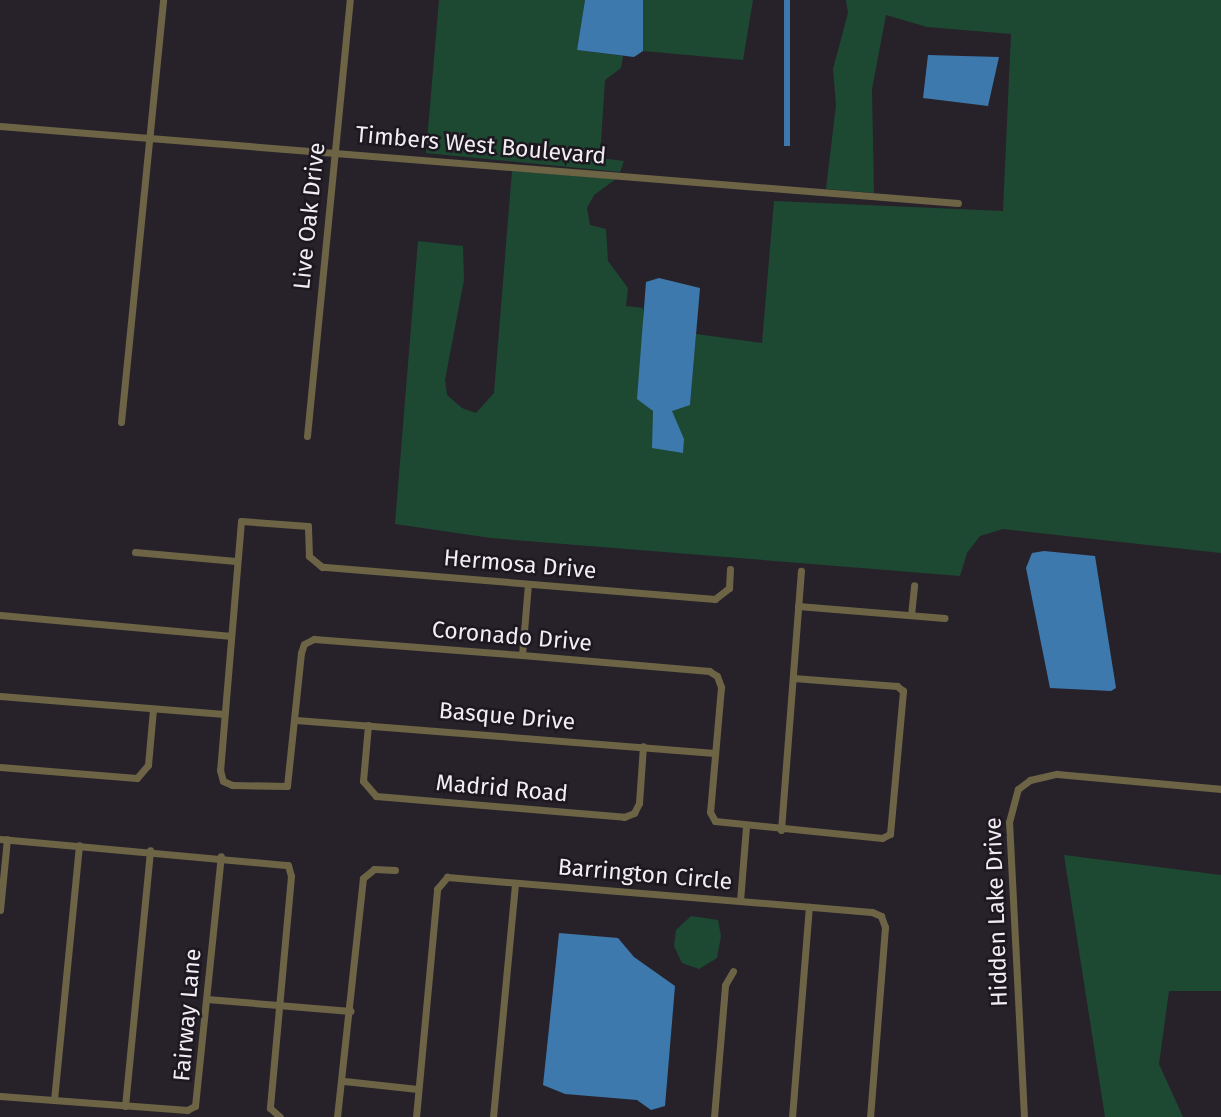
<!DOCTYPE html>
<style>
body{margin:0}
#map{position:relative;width:1221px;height:1117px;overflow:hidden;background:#27222a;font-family:"Fira Sans",sans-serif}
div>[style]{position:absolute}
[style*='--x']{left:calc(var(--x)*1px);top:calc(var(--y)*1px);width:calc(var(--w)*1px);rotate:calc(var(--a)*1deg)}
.green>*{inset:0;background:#1d4932}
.water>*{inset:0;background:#3d79ad;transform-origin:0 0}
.street>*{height:7px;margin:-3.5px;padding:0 3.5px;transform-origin:3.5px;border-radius:3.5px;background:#6d6446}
span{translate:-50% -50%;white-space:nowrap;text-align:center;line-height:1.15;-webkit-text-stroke:5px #1d1820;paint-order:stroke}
.street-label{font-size:23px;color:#f1edf3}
</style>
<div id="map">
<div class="green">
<i style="clip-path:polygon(439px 0,585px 0,577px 50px,623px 56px,621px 68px,605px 80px,600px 158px,624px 161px,620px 172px,426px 153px)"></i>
<i style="clip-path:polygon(643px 0,753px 0,743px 60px,643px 51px)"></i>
<i style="clip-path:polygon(846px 0,1221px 0,1221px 553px,1003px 529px,980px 536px,967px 553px,960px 576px,491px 538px,395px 524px,418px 241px,463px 246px,464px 280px,445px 380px,447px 395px,462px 408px,476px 413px,494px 393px,512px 171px,616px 179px,594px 195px,587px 208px,590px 225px,606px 229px,608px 261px,628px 288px,626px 306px,643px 308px,647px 405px,653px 411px,690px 404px,696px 334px,762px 343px,774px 201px,1003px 211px,1011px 34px,927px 27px,886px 15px,872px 89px,874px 193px,826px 189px,836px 105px,833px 69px,848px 13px)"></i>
<i style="clip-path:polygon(1064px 855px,1221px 875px,1221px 991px,1169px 991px,1159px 1064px,1183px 1117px,1105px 1117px)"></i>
<i style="clip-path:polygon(691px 916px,718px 920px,721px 936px,717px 958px,699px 969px,682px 963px,674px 946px,676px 930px)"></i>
</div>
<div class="water">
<i style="clip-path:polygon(585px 0,643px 0,643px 51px,634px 57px,577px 50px)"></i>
<i style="left:784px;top:0;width:6px;height:146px"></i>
<i style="clip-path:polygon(928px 55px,999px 57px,988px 106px,923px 98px)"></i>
<i style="clip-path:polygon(659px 278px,700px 288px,690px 405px,672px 411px,684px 439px,683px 453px,652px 448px,653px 411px,637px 399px,646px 282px)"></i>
<i style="clip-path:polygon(1044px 551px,1095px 556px,1116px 688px,1111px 691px,1050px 688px,1026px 568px,1032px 553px)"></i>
<i style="clip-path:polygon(559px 933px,618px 938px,634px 957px,675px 986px,665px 1106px,651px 1110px,637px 1100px,565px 1094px,543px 1085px)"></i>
</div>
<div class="street">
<i style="--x:0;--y:126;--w:961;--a:4.6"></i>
<i style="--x:121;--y:422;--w:424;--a:-84.3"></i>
<i style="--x:307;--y:436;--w:438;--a:-84.4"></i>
<i style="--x:135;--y:552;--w:101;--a:5.1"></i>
<i style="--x:730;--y:569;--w:19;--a:93"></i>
<i style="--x:729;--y:588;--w:18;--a:142"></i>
<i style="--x:715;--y:599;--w:394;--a:-175.3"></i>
<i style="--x:322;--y:567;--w:17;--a:-140"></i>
<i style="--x:309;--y:556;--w:30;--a:-92"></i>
<i style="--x:308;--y:526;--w:67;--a:-175.7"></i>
<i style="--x:241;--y:521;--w:250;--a:94.8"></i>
<i style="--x:220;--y:770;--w:11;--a:75"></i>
<i style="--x:223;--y:781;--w:10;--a:24"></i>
<i style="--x:232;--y:785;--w:55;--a:1"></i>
<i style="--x:287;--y:786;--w:134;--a:-84"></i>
<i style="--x:301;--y:653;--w:9;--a:-72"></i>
<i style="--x:304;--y:644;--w:11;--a:-27"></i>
<i style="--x:314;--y:639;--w:209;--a:4.4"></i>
<i style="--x:522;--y:655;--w:188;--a:4.9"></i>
<i style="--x:709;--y:671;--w:9;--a:32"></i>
<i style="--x:717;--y:676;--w:12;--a:70"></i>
<i style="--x:721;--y:687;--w:125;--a:95"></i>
<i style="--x:710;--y:812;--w:10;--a:61"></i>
<i style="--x:715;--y:821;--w:168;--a:5.8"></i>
<i style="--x:882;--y:838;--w:9;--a:-27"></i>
<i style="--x:890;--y:834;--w:144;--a:-84.8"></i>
<i style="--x:903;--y:691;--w:8;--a:-140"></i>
<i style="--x:897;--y:686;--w:104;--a:-175.6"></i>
<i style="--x:798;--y:606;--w:147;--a:4.7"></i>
<i style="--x:0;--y:615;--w:230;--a:5.2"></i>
<i style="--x:911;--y:615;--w:30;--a:-84"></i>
<i style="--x:522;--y:655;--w:71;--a:-85.2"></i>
<i style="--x:0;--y:696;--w:225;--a:4.6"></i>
<i style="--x:296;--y:720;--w:420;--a:4.5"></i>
<i style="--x:368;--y:725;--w:56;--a:95.1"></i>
<i style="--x:363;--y:781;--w:20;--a:49"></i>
<i style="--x:376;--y:796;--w:249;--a:4.8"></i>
<i style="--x:624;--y:817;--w:11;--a:-22"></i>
<i style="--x:634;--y:813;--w:11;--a:-63"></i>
<i style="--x:639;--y:803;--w:57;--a:-86"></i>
<i style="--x:0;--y:767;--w:137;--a:4.6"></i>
<i style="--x:137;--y:778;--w:17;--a:-50"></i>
<i style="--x:148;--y:765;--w:56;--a:-84.9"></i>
<i style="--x:781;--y:830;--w:260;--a:-85.6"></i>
<i style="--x:0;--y:839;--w:289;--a:5.2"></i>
<i style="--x:288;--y:865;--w:11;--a:75"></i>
<i style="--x:291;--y:876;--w:233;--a:95.2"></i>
<i style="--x:270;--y:1108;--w:13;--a:42"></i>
<i style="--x:740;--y:901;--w:74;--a:-85.4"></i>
<i style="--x:0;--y:910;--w:71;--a:-84.4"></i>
<i style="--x:207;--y:999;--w:144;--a:4.8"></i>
<i style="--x:344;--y:1081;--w:74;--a:6.2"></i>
<i style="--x:0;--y:1096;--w:188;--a:4.3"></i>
<i style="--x:187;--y:1110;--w:9;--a:-27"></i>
<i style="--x:195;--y:1106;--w:251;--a:-84.1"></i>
<i style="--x:54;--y:1100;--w:256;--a:-84.4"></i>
<i style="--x:125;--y:1106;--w:257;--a:-84.4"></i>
<i style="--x:337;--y:1117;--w:240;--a:-83.8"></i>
<i style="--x:363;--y:878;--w:14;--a:-39"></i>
<i style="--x:374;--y:869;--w:21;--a:3"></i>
<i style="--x:416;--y:1117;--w:229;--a:-84.7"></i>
<i style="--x:437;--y:889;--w:16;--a:-50"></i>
<i style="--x:447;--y:877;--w:426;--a:4.7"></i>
<i style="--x:872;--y:912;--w:10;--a:24"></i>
<i style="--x:881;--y:916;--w:12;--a:70"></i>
<i style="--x:885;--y:927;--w:191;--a:94.5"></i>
<i style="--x:493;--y:1117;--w:235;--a:-84.6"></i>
<i style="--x:714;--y:1117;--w:132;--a:-85.2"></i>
<i style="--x:725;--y:985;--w:16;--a:-60"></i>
<i style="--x:792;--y:1117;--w:211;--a:-85.4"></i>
<i style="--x:1024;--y:1117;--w:295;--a:-92.9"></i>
<i style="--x:1009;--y:822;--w:34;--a:-75"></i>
<i style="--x:1018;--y:789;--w:15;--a:-37"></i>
<i style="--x:1030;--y:780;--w:28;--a:-13"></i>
<i style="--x:1057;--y:774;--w:165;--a:5.2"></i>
</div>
<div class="street-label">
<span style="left:481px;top:145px;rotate:5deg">Timbers West Boulevard</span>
<span style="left:309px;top:216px;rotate:-84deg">Live Oak Drive</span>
<span style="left:520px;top:564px;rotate:5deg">Hermosa Drive</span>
<span style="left:512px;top:636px;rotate:5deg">Coronado Drive</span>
<span style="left:507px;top:716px;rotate:5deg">Basque Drive</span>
<span style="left:502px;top:788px;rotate:5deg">Madrid Road</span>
<span style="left:645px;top:874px;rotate:5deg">Barrington Circle</span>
<span style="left:996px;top:912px;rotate:-92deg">Hidden Lake Drive</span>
<span style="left:187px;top:1015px;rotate:-85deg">Fairway Lane</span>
</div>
</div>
